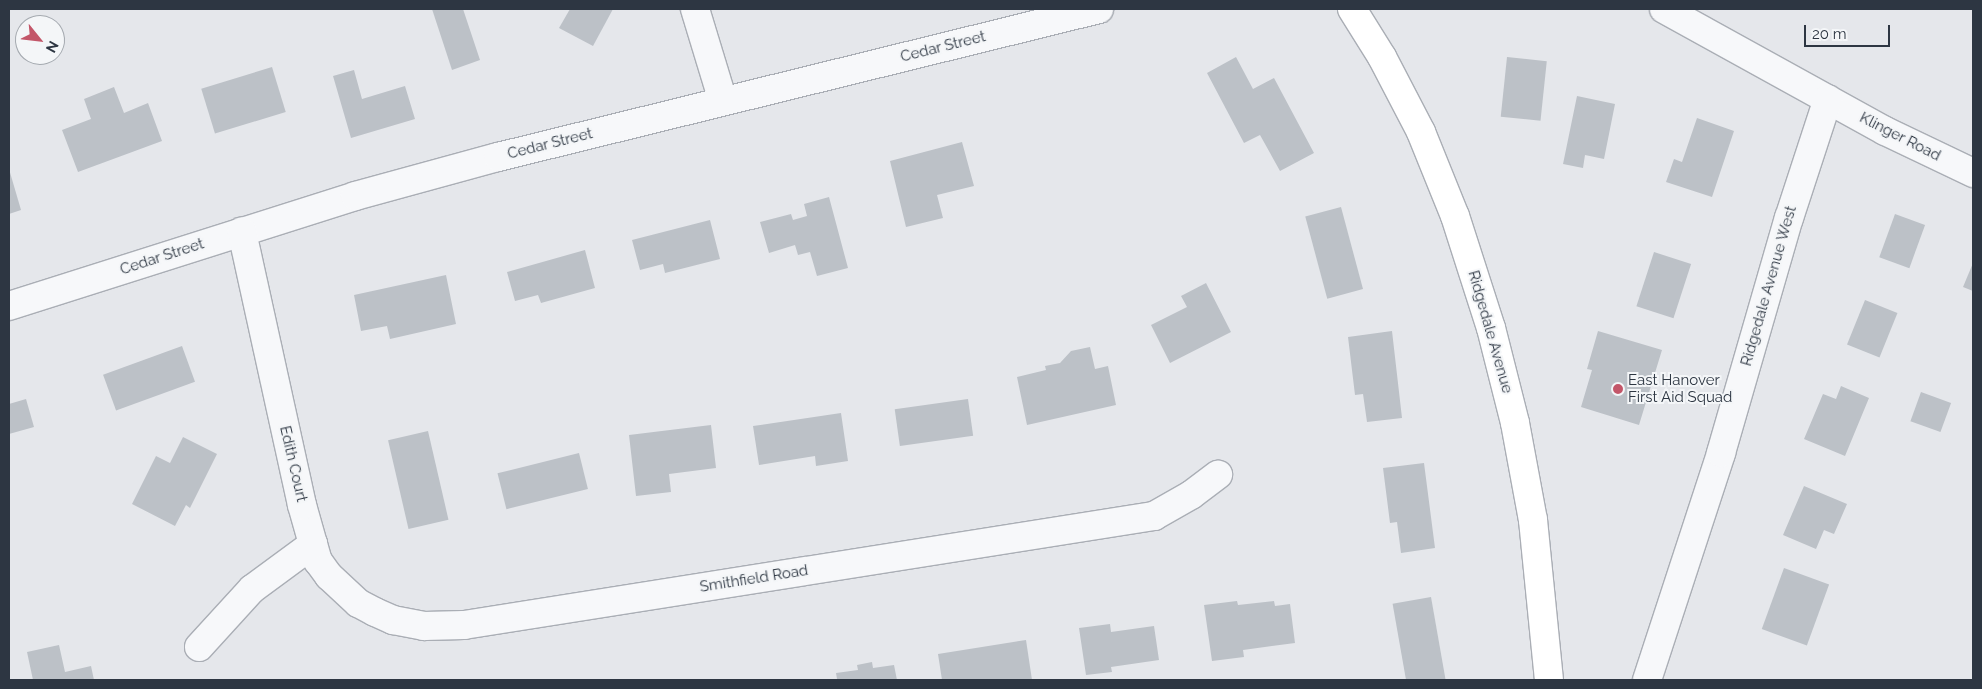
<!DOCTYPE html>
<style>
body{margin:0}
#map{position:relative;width:1982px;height:689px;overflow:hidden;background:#e5e7eb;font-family:Raleway,sans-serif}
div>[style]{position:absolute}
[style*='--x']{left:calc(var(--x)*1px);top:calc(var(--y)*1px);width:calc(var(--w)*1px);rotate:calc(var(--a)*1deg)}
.building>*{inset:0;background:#bcc1c7;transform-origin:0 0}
.roads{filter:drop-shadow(1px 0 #aaaeb5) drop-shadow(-1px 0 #aaaeb5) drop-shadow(0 1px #aaaeb5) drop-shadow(0 -1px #aaaeb5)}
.minor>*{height:28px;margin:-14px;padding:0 14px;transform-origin:14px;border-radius:14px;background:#f7f8fa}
.major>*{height:28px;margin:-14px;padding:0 14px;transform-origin:14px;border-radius:14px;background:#fff}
.dots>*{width:14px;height:14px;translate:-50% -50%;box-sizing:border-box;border:2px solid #f4f6f8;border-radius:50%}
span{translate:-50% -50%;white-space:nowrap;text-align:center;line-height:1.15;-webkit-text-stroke:4px #f4f6f8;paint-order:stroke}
.street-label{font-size:15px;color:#2d3642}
.poi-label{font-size:15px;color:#2d3642}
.left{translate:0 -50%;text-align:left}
.frame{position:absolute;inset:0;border:10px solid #2d3642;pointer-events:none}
.north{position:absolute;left:15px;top:15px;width:50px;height:50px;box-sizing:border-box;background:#f4f6f8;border:1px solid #a4a9af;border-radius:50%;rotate:119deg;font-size:14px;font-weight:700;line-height:20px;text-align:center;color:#2d3642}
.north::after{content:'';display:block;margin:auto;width:18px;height:22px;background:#c35669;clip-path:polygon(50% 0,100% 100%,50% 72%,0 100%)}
.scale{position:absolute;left:1804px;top:25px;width:86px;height:22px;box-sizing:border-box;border:2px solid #2d3642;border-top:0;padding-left:6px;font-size:15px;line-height:18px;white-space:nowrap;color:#2d3642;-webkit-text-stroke:4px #f4f6f8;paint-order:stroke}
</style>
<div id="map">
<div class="building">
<i style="clip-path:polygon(432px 9px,463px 9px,480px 60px,452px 70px)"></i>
<i style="clip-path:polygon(570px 9px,613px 9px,593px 46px,559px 28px)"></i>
<i style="clip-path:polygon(1236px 57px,1253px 89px,1274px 78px,1314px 153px,1280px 171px,1260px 135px,1244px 143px,1207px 73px)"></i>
<i style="left:1507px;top:57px;width:40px;height:60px;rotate:6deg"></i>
<i style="left:272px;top:67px;width:47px;height:74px;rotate:73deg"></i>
<i style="clip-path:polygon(354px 70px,362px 99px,405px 86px,415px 119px,351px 138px,333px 76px)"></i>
<i style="clip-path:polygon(114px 87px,124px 113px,148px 103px,162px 141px,78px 172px,62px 130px,91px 119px,84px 99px)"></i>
<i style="clip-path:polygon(1577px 96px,1615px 104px,1604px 159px,1585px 155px,1583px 168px,1563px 164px)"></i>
<i style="clip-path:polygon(1697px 118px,1734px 131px,1712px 197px,1666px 182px,1674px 159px,1682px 162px)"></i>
<i style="clip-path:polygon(962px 142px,974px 186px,937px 195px,943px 218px,906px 227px,890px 161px)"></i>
<i style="clip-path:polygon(9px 169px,21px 210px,9px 214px)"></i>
<i style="clip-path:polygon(829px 197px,848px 268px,817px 276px,810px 252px,798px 255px,795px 245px,769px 253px,760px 222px,791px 214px,793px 220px,807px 216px,804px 204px)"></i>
<i style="left:1341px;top:207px;width:85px;height:37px;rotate:75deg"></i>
<i style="left:1895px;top:214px;width:32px;height:46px;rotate:20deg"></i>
<i style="clip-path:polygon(710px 220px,720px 259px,665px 273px,663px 264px,640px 270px,632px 240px)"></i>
<i style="clip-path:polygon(585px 250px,595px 288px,541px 303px,538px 295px,515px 301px,507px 272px)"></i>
<i style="left:1654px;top:252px;width:39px;height:57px;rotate:18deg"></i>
<i style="clip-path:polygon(1973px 263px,1973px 291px,1963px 287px)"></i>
<i style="clip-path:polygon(446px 275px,456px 324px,390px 339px,387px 326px,361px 331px,354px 295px)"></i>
<i style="clip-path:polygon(1206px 283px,1231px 332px,1170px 363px,1151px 325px,1187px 307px,1181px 296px)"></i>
<i style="left:1865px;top:300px;width:35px;height:48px;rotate:22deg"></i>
<i style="clip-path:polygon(1392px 331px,1402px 418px,1367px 422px,1363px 394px,1355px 395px,1348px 337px)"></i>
<i style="clip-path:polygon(1598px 331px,1662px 350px,1639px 425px,1581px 407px,1592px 370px,1587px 369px)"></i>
<i style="left:182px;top:346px;width:38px;height:84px;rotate:70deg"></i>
<i style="clip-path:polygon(1090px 347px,1095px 369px,1108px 366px,1116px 405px,1027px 425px,1017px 377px,1046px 370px,1045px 366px,1060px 363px,1071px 351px)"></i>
<i style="clip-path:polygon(1841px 386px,1869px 398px,1845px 456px,1804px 439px,1823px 394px,1836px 399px)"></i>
<i style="left:1921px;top:392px;width:32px;height:31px;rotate:20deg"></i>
<i style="clip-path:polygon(26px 399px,34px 427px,9px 434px,9px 404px)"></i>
<i style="left:968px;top:399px;width:37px;height:74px;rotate:82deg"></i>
<i style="clip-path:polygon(841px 413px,848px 461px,816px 466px,815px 456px,759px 465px,753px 426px)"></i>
<i style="clip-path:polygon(711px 425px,716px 468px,669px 474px,671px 492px,636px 496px,629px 435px)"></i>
<i style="left:428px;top:431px;width:91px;height:41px;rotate:77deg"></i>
<i style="clip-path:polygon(183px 437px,217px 454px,190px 508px,186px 505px,175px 526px,132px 504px,156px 456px,170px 463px)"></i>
<i style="left:579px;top:453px;width:37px;height:84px;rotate:76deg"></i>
<i style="clip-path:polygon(1424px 463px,1435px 548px,1401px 553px,1397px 522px,1390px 523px,1383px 468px)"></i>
<i style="clip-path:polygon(1804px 486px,1847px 504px,1834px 534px,1824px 530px,1816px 549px,1783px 535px)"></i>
<i style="left:1784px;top:568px;width:48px;height:65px;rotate:20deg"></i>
<i style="left:1431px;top:597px;width:84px;height:39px;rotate:80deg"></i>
<i style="clip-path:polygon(1237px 601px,1238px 605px,1274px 601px,1275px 606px,1290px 604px,1295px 643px,1243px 650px,1244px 657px,1212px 661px,1204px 605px)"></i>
<i style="clip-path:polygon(1110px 624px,1111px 632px,1154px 626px,1159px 660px,1111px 667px,1112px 672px,1086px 675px,1079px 628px)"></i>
<i style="clip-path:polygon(1026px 640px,1032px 680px,942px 680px,938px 654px)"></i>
<i style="clip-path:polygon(59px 645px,65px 672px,91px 666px,94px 680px,33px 680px,27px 652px)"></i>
<i style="clip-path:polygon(872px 662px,873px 668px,894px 665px,897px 680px,833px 680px,837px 679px,836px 673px,858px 670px,857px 665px)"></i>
</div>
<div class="roads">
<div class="minor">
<i style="--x:695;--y:9;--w:96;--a:73.1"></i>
<i style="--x:1664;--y:9;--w:252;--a:28.9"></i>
<i style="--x:1885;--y:131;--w:98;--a:25.5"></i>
<i style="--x:9;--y:306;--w:363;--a:-17.6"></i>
<i style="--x:355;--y:196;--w:148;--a:-15.3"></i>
<i style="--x:498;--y:157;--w:619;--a:-13.83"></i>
<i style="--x:313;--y:544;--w:18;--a:74"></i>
<i style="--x:318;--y:561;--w:19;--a:54"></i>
<i style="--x:329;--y:576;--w:40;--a:43"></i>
<i style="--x:358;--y:603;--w:19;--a:28"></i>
<i style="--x:375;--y:612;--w:20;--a:24"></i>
<i style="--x:393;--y:620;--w:32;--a:11"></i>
<i style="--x:424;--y:626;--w:40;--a:-1.4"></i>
<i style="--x:464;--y:625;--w:699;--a:-8.98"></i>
<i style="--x:1154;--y:516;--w:43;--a:-29.6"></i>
<i style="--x:1191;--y:495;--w:34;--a:-37"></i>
<i style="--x:199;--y:647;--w:79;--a:-47.6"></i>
<i style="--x:252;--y:589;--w:76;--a:-36.4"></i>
<i style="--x:313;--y:544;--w:41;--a:-105.8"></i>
<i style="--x:302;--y:505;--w:280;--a:-102.4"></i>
<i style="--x:1647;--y:680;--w:239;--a:-71.9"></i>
<i style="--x:1721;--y:453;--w:245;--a:-73.9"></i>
<i style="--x:1789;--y:218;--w:125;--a:-71.9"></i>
</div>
<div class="major">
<i style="--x:1352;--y:9;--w:57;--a:58"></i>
<i style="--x:1382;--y:57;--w:85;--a:62.5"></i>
<i style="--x:1421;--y:132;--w:91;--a:68"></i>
<i style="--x:1455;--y:216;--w:118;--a:72.2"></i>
<i style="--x:1491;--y:328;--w:98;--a:75.8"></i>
<i style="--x:1515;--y:423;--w:99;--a:79.5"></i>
<i style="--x:1533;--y:520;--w:161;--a:84.3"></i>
</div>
</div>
<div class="dots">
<i style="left:1618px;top:389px;background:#c35669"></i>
</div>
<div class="street-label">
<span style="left:943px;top:47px;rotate:-14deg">Cedar Street</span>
<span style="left:1900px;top:137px;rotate:27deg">Klinger Road</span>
<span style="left:550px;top:144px;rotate:-14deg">Cedar Street</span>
<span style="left:162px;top:257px;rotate:-18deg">Cedar Street</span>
<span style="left:1769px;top:286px;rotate:-74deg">Ridgedale Avenue West</span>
<span style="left:1490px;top:332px;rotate:74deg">Ridgedale Avenue</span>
<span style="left:293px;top:464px;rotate:77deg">Edith Court</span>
<span style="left:754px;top:579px;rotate:-9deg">Smithfield Road</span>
</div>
<div class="poi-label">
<span class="left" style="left:1628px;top:389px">East Hanover<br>First Aid Squad</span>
</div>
<div class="frame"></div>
<div class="north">N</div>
<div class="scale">20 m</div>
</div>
